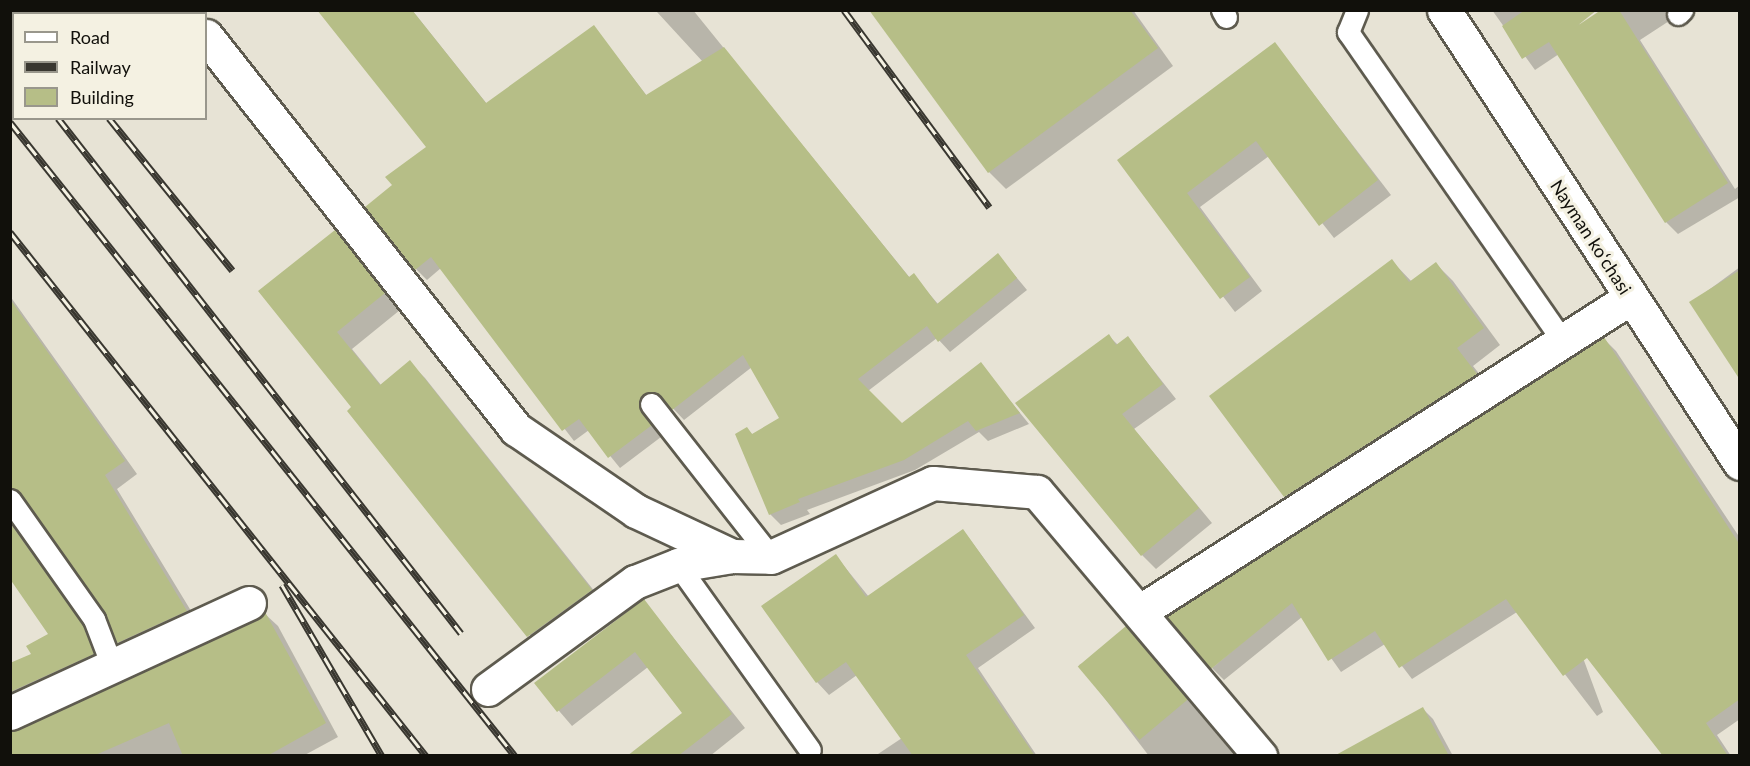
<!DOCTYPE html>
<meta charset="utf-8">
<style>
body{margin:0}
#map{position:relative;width:1750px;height:766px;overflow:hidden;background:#e7e3d5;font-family:Lato,sans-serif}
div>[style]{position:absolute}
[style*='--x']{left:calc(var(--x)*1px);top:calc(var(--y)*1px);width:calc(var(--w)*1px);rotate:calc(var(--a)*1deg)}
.shadow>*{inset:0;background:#0003}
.building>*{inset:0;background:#b6be87;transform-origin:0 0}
.roads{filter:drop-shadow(2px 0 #5e5b4f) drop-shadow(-2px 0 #5e5b4f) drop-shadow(0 2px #5e5b4f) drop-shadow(0 -2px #5e5b4f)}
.lane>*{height:21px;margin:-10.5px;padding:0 10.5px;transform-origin:10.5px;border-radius:10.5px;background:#fff}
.street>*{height:33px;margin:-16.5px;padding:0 16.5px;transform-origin:16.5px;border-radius:16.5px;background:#fff}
.secondary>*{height:33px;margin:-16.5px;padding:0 16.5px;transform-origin:16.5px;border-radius:16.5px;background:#fff}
.rail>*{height:7px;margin-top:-3.5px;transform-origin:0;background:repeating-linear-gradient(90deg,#f4f1e2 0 14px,#393730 0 28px);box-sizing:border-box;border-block:2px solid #393730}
span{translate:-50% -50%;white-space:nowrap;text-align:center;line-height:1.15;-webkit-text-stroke:6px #f4f1e2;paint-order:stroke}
.street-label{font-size:18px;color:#11100b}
.frame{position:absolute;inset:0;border:12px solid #11100b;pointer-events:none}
.legend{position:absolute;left:12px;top:12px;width:195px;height:108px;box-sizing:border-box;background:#f4f1e2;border:2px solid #99978c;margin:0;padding:8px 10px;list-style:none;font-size:18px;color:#11100b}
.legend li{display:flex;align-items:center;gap:12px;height:30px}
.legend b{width:30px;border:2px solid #99978c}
</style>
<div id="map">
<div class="shadow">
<i style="clip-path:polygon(319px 10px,412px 10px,487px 104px,594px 27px,647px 96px,703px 62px,657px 12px,693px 10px,910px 278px,913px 275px,938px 304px,998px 255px,1027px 290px,950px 352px,937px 338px,868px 391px,902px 425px,980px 364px,1029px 424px,988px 441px,979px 432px,915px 470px,807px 510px,810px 514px,781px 525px,770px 514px,747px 429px,753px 435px,781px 419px,752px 367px,684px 420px,668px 403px,654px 404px,649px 418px,661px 437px,620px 468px,589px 430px,574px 441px,441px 268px,427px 280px,416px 269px,394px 185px,428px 147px)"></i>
<i style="clip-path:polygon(871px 10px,1133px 10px,1173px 66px,1006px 189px,989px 172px)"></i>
<i style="clip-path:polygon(1492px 10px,1571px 10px,1580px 25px,1604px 10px,1686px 10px,1640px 40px,1735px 189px,1740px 185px,1740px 197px,1678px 234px,1666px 222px,1559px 54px,1535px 70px)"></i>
<i style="clip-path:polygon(1275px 44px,1391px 195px,1334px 238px,1269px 156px,1200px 207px,1262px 291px,1235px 312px,1119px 161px)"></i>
<i style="clip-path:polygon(335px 232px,400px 310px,352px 349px,381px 385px,409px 362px,425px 378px,607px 607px,544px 652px,349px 411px,353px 407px,260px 291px)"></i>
<i style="clip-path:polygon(1392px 261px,1412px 282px,1436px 264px,1453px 281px,1500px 345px,1473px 366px,1493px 391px,1302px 513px,1285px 496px)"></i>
<i style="clip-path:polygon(1740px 267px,1740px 375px,1691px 303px)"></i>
<i style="clip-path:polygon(10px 296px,137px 474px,117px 489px,199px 624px,131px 655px,118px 642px,106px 611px,28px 501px,16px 502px,10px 509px)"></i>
<i style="clip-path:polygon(1109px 336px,1118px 345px,1128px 338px,1176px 399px,1134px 429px,1212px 523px,1156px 569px,1142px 555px)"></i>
<i style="clip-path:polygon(1604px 339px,1616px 351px,1740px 538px,1740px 719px,1717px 735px,1731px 756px,1665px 756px,1579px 647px,1603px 712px,1597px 716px,1517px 612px,1412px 679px,1385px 644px,1341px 672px,1302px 617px,1224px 680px,1212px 668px)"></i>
<i style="clip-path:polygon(10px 509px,12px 522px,95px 640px,106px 667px,10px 715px,10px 665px,33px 655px,50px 635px,10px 577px)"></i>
<i style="clip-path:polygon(963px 530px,1035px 628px,978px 668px,1037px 756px,875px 756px,902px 738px,857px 675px,829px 695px,817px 682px,836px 556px,869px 597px)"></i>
<i style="clip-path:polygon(644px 601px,745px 728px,710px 756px,630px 756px,684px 713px,648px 667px,572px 726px,536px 684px)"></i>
<i style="clip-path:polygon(265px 614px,278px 626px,338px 737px,303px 756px,10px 756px)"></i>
<i style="clip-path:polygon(1138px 641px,1235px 756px,1149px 756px,1079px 665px)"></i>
<i style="clip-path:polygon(1423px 709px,1433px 719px,1453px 756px,1383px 756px)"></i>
</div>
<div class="building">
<i style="clip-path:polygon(317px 10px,412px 10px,486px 103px,594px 25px,646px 95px,724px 47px,909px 277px,914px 273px,937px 304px,998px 253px,1017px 278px,938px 342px,927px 326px,858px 379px,902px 423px,981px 362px,1020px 413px,976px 431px,968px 421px,904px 460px,798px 499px,800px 502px,769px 515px,735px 434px,747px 427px,752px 434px,779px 418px,743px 355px,672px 410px,656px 392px,644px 394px,639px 406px,652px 425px,608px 458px,579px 419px,562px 431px,431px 257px,415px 270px,365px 207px,392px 185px,385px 177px,426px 147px)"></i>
<i style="clip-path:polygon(869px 10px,1130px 10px,1158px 48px,988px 173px)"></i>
<i style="clip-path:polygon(1525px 10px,1597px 10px,1577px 26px,1601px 10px,1619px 10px,1728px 183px,1665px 223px,1549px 42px,1522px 59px,1502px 26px)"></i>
<i style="clip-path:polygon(1275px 42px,1378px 180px,1319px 226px,1256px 141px,1187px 193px,1250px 277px,1220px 299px,1117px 160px)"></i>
<i style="clip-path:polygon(335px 230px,385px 293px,337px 332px,380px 385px,410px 360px,592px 590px,527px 637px,347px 411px,351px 407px,258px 291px)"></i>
<i style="clip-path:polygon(1392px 259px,1409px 282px,1436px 262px,1484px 328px,1457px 348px,1477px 374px,1284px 497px,1209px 396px)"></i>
<i style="clip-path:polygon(1740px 270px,1740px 380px,1689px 302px)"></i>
<i style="clip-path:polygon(10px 299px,125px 461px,105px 475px,187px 611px,117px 643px,104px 612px,20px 493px,10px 488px)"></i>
<i style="clip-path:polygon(1109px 334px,1116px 345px,1128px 336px,1163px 384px,1122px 414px,1199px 508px,1141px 556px,1015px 403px)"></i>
<i style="clip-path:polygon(1604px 337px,1740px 545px,1740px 699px,1706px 723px,1728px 756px,1663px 756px,1587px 658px,1563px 676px,1506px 599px,1399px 668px,1375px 631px,1328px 661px,1292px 603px,1211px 669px,1167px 617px)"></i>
<i style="clip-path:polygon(10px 523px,83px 625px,94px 654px,10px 692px,10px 663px,31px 654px,26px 646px,48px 634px,10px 579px)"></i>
<i style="clip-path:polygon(963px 529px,1024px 615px,966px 655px,1035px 756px,913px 756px,846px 662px,816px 683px,761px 606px,836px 554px,866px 597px)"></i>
<i style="clip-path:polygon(644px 599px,732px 714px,678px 756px,627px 756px,682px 713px,635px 652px,557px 712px,534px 683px)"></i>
<i style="clip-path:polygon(265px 612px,326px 723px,267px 756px,183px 756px,169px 723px,93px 756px,10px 756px,10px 731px,257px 620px)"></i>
<i style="left:1126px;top:626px;width:96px;height:63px;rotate:50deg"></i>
<i style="clip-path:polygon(1423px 707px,1449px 756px,1334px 756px)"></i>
</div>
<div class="roads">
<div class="lane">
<i style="--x:1222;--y:10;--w:8;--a:60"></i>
<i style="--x:1357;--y:10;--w:24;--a:112"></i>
<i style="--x:1348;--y:32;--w:376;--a:55.2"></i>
<i style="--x:1678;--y:14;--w:6;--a:-45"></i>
<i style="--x:651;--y:404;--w:194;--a:51.9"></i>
<i style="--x:10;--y:500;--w:146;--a:54.8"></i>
<i style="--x:94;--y:619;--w:50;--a:69"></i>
<i style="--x:678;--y:565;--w:227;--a:54.5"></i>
</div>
<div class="street">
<i style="--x:185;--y:10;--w:4;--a:63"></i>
<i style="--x:206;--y:36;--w:501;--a:51.73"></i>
<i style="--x:516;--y:429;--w:145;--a:34.3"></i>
<i style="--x:636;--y:511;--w:106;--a:25.1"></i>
<i style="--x:1139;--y:612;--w:583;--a:-32.6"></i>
<i style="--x:488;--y:689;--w:182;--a:-36.1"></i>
<i style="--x:635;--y:582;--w:46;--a:-21.6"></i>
<i style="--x:678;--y:565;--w:55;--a:-9.5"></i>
<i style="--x:732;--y:556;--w:39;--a:1"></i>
<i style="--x:771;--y:557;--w:178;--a:-24.6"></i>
<i style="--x:933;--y:483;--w:104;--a:4.9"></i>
<i style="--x:1037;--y:492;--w:346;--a:49.8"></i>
<i style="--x:10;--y:713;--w:263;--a:-24.7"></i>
</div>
<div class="secondary">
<i style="--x:1444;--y:10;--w:541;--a:56.84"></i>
</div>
</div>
<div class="rail">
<i style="--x:22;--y:10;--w:4;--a:63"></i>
<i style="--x:844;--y:10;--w:245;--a:53.6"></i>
<i style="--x:10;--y:58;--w:6;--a:45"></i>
<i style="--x:58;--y:118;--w:654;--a:51.96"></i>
<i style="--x:109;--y:118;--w:196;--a:51"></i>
<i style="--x:10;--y:122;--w:811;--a:51.46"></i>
<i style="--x:10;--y:232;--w:669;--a:51.55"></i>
<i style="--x:282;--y:585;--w:198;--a:59.7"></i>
</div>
<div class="street-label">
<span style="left:1591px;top:237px;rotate:57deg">Nayman koʻchasi</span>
</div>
<div class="frame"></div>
<ul class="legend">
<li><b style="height:8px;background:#fff"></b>Road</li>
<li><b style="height:8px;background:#393730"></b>Railway</li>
<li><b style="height:16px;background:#b6be87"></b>Building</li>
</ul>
</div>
